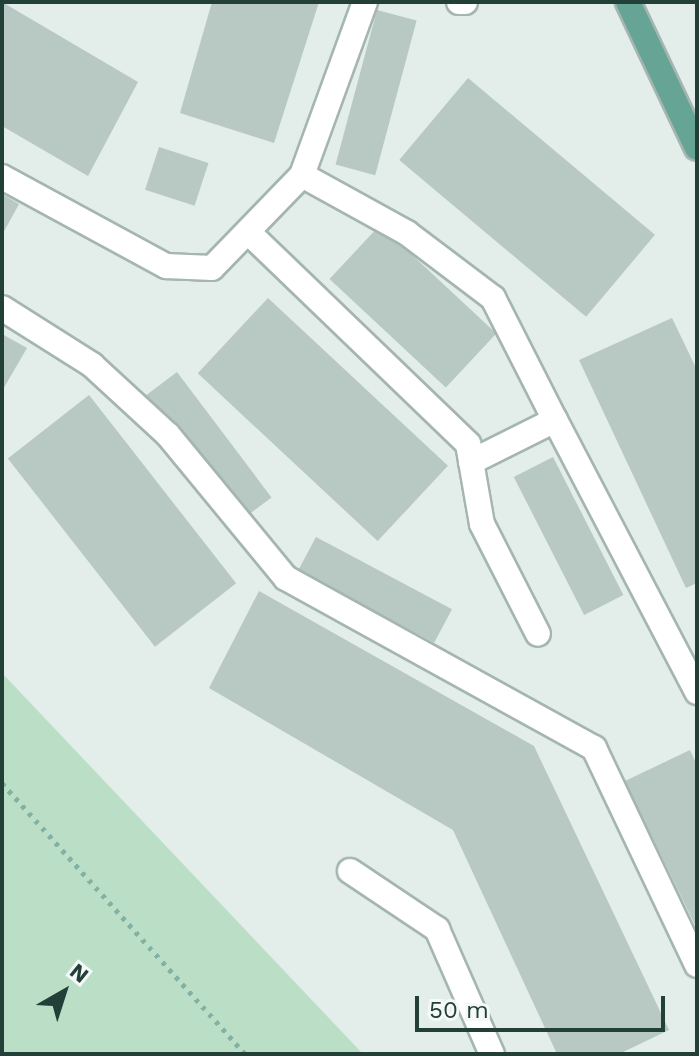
<!DOCTYPE html>
<style>
body{margin:0}
#map{position:relative;width:699px;height:1056px;overflow:hidden;background:#e3ede9;font-family:"Work Sans",sans-serif}
div>[style]{position:absolute}
[style*='--x']{left:calc(var(--x)*1px);top:calc(var(--y)*1px);width:calc(var(--w)*1px);rotate:calc(var(--a)*1deg)}
.green>*{inset:0;background:#bbdfc6}
.building>*{inset:0;background:#b8c8c2;transform-origin:0 0}
.path>*{height:5px;margin-top:-2.5px;transform-origin:0;background:repeating-linear-gradient(90deg,#83b1a4 0 4px,transparent 0 10px)}
.roads{filter:drop-shadow(2px 0 #a5b5b0) drop-shadow(-2px 0 #a5b5b0) drop-shadow(0 2px #a5b5b0) drop-shadow(0 -2px #a5b5b0)}
.minor>*{height:24px;margin:-12px;padding:0 12px;transform-origin:12px;border-radius:12px;background:#fff}
.major>*{height:24px;margin:-12px;padding:0 12px;transform-origin:12px;border-radius:12px;background:#66a496}
span{translate:-50% -50%;white-space:nowrap;text-align:center;line-height:1.15;-webkit-text-stroke:7px #f4f9f7;paint-order:stroke}
.frame{position:absolute;inset:0;border:4px solid #223f38;pointer-events:none}
.north{position:absolute;left:24px;top:952px;width:80px;height:80px;-webkit-text-stroke:6px #f4f9f7;paint-order:stroke;rotate:39deg;font-size:22px;font-weight:700;line-height:32px;text-align:center;color:#223f38}
.north::after{content:'';display:block;margin:auto;width:28px;height:36px;background:#223f38;clip-path:polygon(50% 0,100% 100%,50% 72%,0 100%)}
.scale{position:absolute;left:415px;top:996px;width:250px;height:36px;box-sizing:border-box;border:4px solid #223f38;border-top:0;padding-left:10px;font-size:24px;line-height:28px;white-space:nowrap;color:#223f38;-webkit-text-stroke:6px #f4f9f7;paint-order:stroke}
</style>
<div id="map">
<div class="green">
<i style="clip-path:polygon(2px 673px,363px 1054px,2px 1054px)"></i>
</div>
<div class="building">
<i style="clip-path:polygon(2px 2px,138px 82px,88px 176px,2px 126px)"></i>
<i style="clip-path:polygon(212px 2px,319px 2px,274px 143px,180px 113px)"></i>
<i style="left:377px;top:10px;width:41px;height:160px;rotate:15deg"></i>
<i style="left:468px;top:78px;width:244px;height:107px;rotate:40deg"></i>
<i style="left:159px;top:147px;width:52px;height:45px;rotate:18deg"></i>
<i style="clip-path:polygon(2px 194px,19px 204px,2px 235px)"></i>
<i style="left:380px;top:225px;width:159px;height:74px;rotate:43deg"></i>
<i style="left:268px;top:298px;width:246px;height:103px;rotate:43deg"></i>
<i style="clip-path:polygon(672px 318px,697px 370px,697px 583px,686px 588px,579px 360px)"></i>
<i style="clip-path:polygon(2px 334px,27px 348px,2px 391px)"></i>
<i style="left:177px;top:372px;width:157px;height:42px;rotate:53deg"></i>
<i style="left:89px;top:395px;width:239px;height:103px;rotate:52deg"></i>
<i style="left:553px;top:457px;width:155px;height:44px;rotate:63deg"></i>
<i style="left:316px;top:537px;width:154px;height:38px;rotate:28deg"></i>
<i style="clip-path:polygon(259px 591px,534px 746px,669px 1030px,619px 1054px,557px 1054px,453px 830px,209px 688px)"></i>
<i style="clip-path:polygon(690px 750px,697px 765px,695px 925px,625px 781px)"></i>
</div>
<div class="path">
<i style="--x:2;--y:783;--w:364;--a:48.1"></i>
</div>
<div class="roads">
<div class="minor">
<i style="--x:459;--y:2;--w:6;--a:0"></i>
<i style="--x:302;--y:175;--w:120;--a:28.9"></i>
<i style="--x:407;--y:233;--w:108;--a:37.1"></i>
<i style="--x:493;--y:298;--w:137;--a:63.1"></i>
<i style="--x:555;--y:420;--w:94;--a:153.4"></i>
<i style="--x:2;--y:177;--w:187;--a:28.5"></i>
<i style="--x:166;--y:266;--w:46;--a:2.5"></i>
<i style="--x:212;--y:268;--w:129;--a:-45.9"></i>
<i style="--x:302;--y:175;--w:184;--a:-70"></i>
<i style="--x:248;--y:232;--w:306;--a:43.9"></i>
<i style="--x:468;--y:444;--w:81;--a:80.1"></i>
<i style="--x:482;--y:524;--w:123;--a:63"></i>
<i style="--x:2;--y:308;--w:107;--a:32.3"></i>
<i style="--x:92;--y:365;--w:103;--a:42.6"></i>
<i style="--x:168;--y:435;--w:185;--a:50.5"></i>
<i style="--x:286;--y:578;--w:352;--a:28.9"></i>
<i style="--x:594;--y:748;--w:240;--a:64.6"></i>
<i style="--x:555;--y:420;--w:307;--a:62.4"></i>
<i style="--x:350;--y:871;--w:105;--a:33.7"></i>
<i style="--x:437;--y:929;--w:137;--a:66.3"></i>
</div>
<div class="major">
<i style="--x:628;--y:2;--w:161;--a:64.7"></i>
</div>
</div>
<div class="frame"></div>
<div class="north">N</div>
<div class="scale">50 m</div>
</div>
